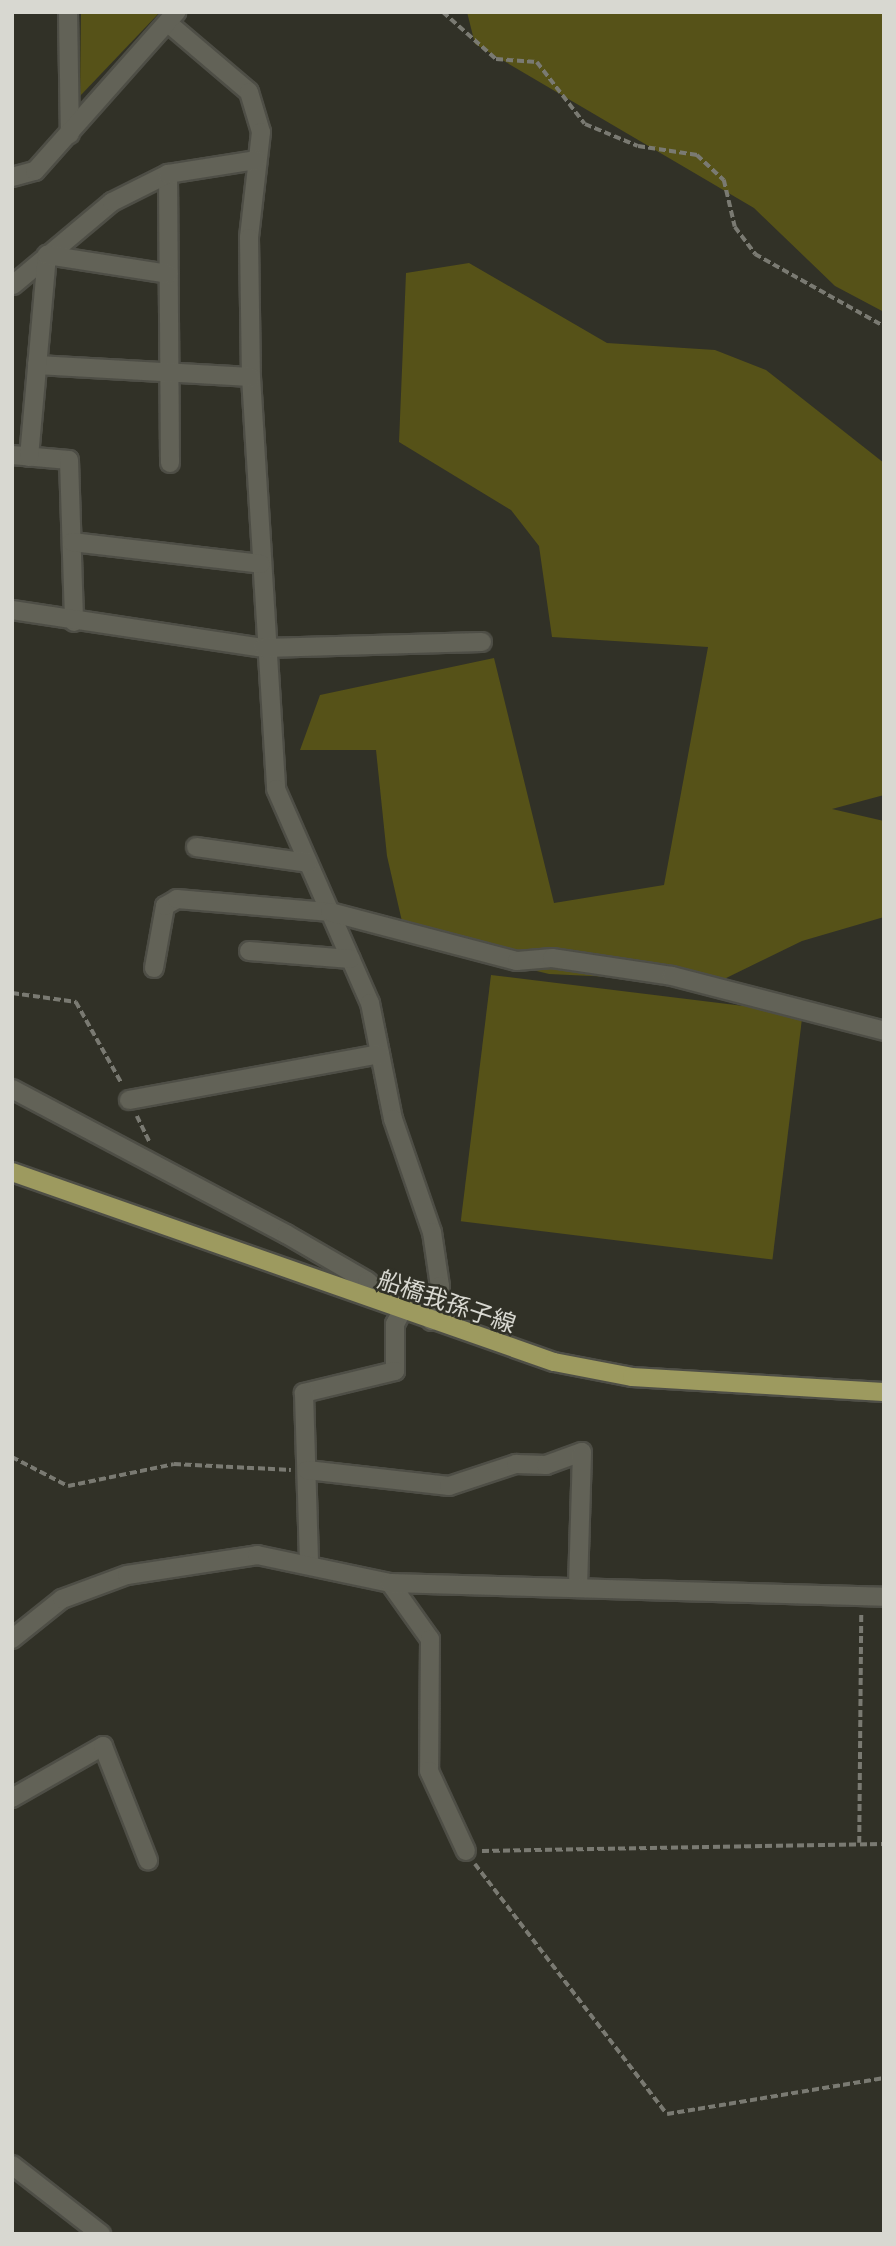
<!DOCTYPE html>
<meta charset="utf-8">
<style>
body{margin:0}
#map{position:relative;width:896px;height:2246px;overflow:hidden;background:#313127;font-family:"Noto Serif","Noto Sans JP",serif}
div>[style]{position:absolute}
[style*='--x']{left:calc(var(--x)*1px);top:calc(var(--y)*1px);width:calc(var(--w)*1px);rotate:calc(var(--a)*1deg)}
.green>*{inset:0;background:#565218;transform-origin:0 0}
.path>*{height:3.5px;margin-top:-1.75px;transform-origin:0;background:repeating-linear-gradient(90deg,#7a7a72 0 7px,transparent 0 10.5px)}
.roads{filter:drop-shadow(2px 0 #4e4e46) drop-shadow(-2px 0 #4e4e46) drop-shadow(0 2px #4e4e46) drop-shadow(0 -2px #4e4e46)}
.minor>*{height:18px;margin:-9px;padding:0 9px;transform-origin:9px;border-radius:9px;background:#626257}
.major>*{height:18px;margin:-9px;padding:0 9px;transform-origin:9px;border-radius:9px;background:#9d9a5f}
span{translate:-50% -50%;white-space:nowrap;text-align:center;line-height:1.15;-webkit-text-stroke:5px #313127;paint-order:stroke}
.street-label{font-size:24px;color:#d8d8d1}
.frame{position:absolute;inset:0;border:14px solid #d8d8d1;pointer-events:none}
</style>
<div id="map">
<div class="green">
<i style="clip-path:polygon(81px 12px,160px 12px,80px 96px)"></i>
<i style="clip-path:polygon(467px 12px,884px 12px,884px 312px,835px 286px,754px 208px,475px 44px)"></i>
<i style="clip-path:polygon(469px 263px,607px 343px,715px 350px,766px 370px,884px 463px,884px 795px,832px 809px,884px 821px,884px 917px,802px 941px,718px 982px,549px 974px,406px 939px,387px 856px,376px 750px,300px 750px,320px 695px,494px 658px,554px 903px,664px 885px,708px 647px,552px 637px,539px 546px,511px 510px,399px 442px,406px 273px)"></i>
<i style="left:491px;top:975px;width:314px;height:248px;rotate:7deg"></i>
</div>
<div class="path">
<i style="--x:443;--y:12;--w:71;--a:41.6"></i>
<i style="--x:496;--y:59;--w:41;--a:4.2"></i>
<i style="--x:537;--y:62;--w:78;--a:52.3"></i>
<i style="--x:585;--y:124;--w:57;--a:22.5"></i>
<i style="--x:638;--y:146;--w:60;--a:8.7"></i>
<i style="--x:697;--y:155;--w:37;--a:43"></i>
<i style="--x:724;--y:180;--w:48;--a:76.8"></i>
<i style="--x:735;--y:227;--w:34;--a:53"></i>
<i style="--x:755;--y:254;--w:148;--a:29.2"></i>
<i style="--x:12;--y:993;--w:65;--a:8"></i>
<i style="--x:76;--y:1002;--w:94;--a:60.7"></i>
<i style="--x:137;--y:1116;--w:28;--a:64"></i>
<i style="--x:12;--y:1457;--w:63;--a:27.4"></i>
<i style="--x:68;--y:1486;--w:108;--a:-11.7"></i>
<i style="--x:174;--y:1464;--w:117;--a:2.9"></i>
<i style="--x:859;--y:1843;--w:230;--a:-89.5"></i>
<i style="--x:482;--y:1851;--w:402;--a:-1"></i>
<i style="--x:475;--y:1864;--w:315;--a:52.5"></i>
<i style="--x:667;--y:2114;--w:220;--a:-9.4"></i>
</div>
<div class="roads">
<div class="minor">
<i style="--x:68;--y:12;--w:122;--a:89.1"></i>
<i style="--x:168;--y:23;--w:106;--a:40.4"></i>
<i style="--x:249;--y:92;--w:42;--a:73.3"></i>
<i style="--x:261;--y:132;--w:107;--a:96.5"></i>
<i style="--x:249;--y:238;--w:139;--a:89.2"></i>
<i style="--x:251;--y:377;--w:413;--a:86.5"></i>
<i style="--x:276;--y:789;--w:234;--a:66.3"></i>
<i style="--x:370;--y:1003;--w:118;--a:78.8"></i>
<i style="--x:393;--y:1119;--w:120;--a:71"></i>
<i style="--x:432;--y:1232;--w:55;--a:81.6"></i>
<i style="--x:440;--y:1286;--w:36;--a:104"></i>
<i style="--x:168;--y:174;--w:289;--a:89.6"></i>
<i style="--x:12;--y:177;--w:24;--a:-15"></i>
<i style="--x:35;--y:171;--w:213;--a:-48.4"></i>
<i style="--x:13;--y:285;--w:129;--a:-40"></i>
<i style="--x:112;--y:202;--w:63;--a:-26.6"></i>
<i style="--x:168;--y:174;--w:89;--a:-9"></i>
<i style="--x:37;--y:365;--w:214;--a:3.2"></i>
<i style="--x:12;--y:455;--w:57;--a:5"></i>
<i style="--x:69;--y:460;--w:162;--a:88.2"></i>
<i style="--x:29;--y:457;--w:203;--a:-84.9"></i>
<i style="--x:47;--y:255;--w:123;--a:8.9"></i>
<i style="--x:72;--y:542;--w:190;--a:6.6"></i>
<i style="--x:12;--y:610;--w:255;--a:8.6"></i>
<i style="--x:264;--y:648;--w:218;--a:-1.6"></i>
<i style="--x:196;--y:847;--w:113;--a:8.1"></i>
<i style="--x:249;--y:951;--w:102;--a:4.5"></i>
<i style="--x:154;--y:968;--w:63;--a:-79.9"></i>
<i style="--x:165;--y:906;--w:14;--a:-30"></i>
<i style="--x:177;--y:899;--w:154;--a:4.9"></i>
<i style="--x:330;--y:912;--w:193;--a:14.7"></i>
<i style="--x:517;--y:961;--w:35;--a:-5"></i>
<i style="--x:552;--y:958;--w:121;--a:8.5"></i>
<i style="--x:672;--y:976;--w:219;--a:14.5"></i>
<i style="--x:12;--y:1089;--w:310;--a:27.9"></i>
<i style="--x:286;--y:1234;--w:94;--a:30.1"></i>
<i style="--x:367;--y:1281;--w:46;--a:40.6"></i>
<i style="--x:402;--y:1311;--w:15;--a:118"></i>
<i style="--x:395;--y:1324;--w:47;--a:90"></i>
<i style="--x:395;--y:1371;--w:94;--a:166.4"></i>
<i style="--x:304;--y:1393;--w:171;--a:88.3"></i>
<i style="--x:129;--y:1100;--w:255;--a:-10.4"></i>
<i style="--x:307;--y:1470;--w:143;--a:6.4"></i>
<i style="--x:449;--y:1486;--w:71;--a:-18.2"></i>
<i style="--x:516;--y:1464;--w:30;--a:2"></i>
<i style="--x:546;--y:1465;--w:38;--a:-20"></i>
<i style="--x:582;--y:1452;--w:135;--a:91.7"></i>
<i style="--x:390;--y:1583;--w:69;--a:54.5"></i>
<i style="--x:430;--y:1639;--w:132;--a:90.4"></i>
<i style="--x:429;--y:1771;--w:88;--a:65.2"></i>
<i style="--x:12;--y:1639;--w:64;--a:-38.7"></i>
<i style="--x:62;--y:1599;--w:69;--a:-20.3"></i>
<i style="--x:127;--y:1575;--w:132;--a:-8.7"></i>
<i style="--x:257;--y:1555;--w:136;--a:11.9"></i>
<i style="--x:390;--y:1583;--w:494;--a:1.6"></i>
<i style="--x:12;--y:1798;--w:105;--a:-29.7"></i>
<i style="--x:103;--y:1746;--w:123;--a:68.5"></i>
<i style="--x:12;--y:2165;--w:113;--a:37.8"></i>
</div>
<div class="major">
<i style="--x:12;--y:1172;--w:574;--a:19.32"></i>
<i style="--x:554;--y:1362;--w:79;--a:10.9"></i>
<i style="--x:632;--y:1377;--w:252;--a:3.4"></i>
</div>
</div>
<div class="street-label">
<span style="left:447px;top:1301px;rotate:19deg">船橋我孫子線</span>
</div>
<div class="frame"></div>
</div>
